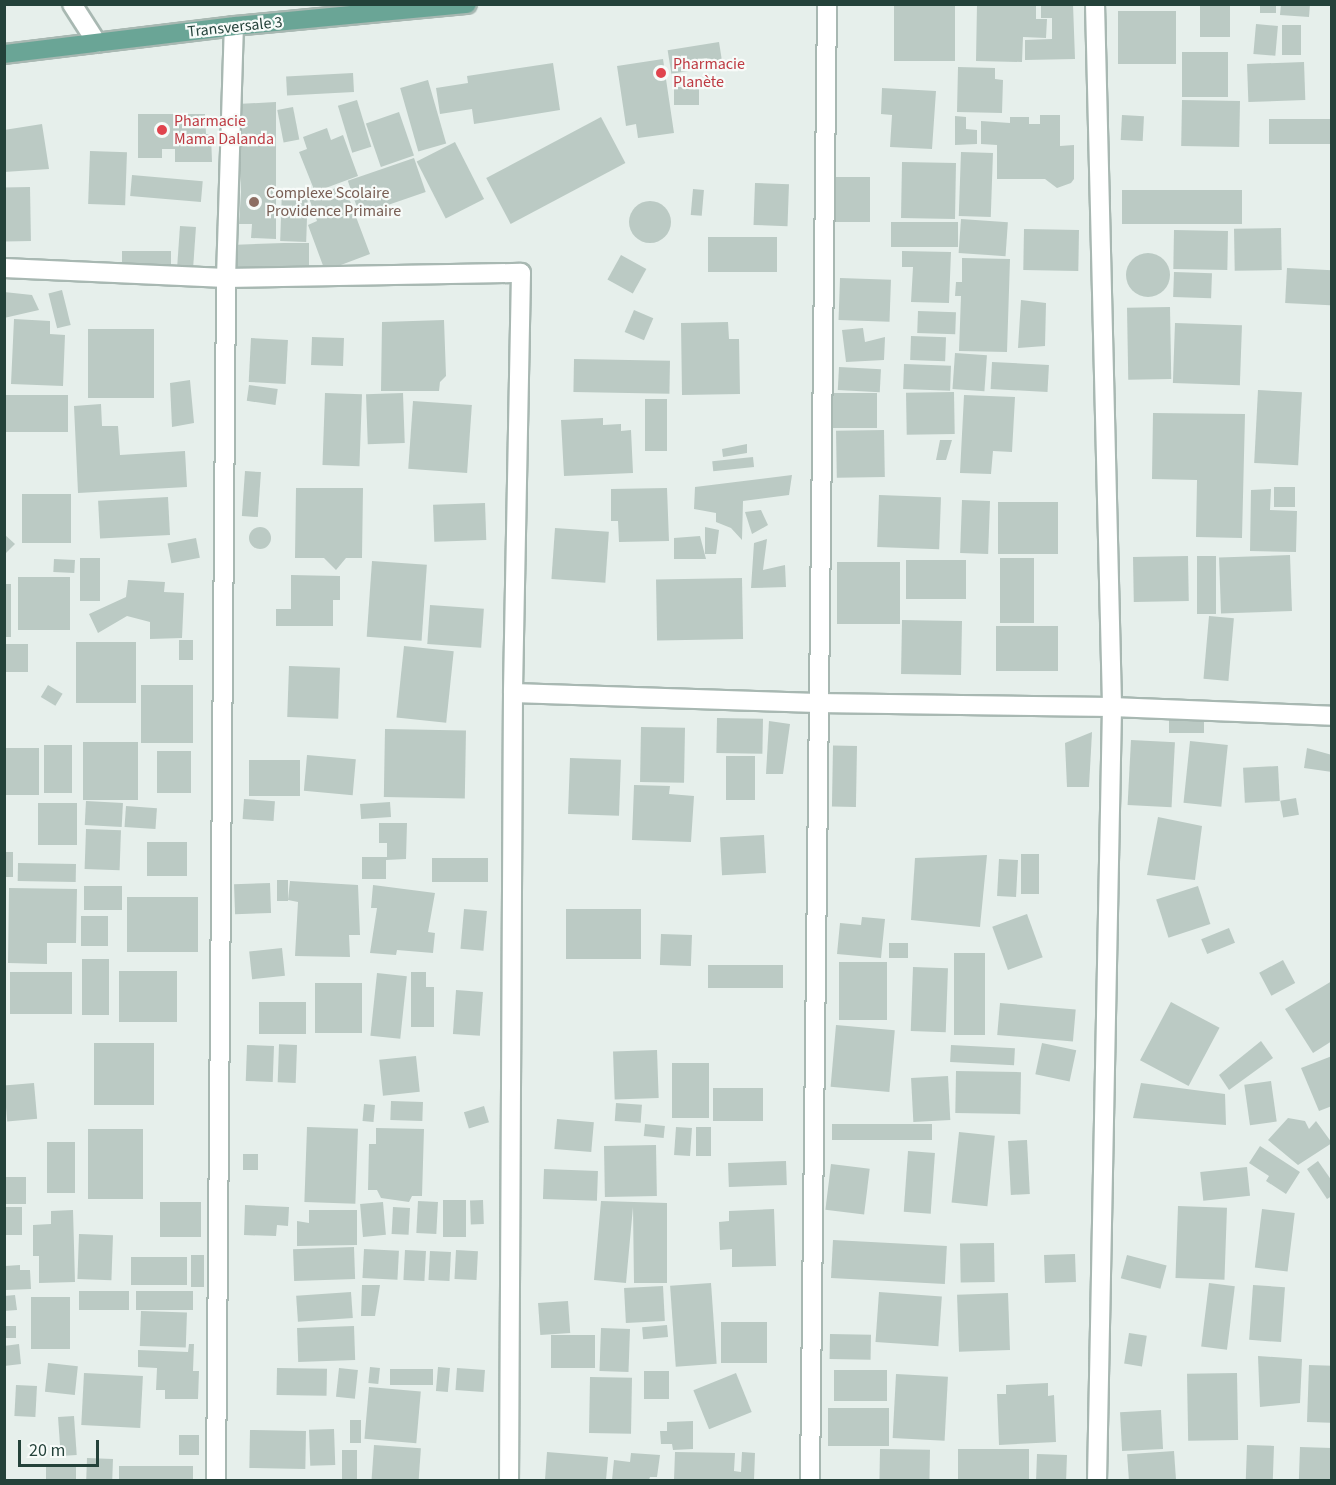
<!DOCTYPE html>
<meta charset="utf-8">
<style>
body{margin:0}
#map{position:relative;width:1336px;height:1485px;overflow:hidden;background:#e6efeb;font-family:"Source Sans 3",sans-serif}
div>[style]{position:absolute}
[style*='--x']{left:calc(var(--x)*1px);top:calc(var(--y)*1px);width:calc(var(--w)*1px);rotate:calc(var(--a)*1deg)}
.building>*{inset:0;background:#bbcac4;transform-origin:0 0}
.round{border-radius:50%}
.roads{filter:drop-shadow(2px 0 #a8b8b2) drop-shadow(-2px 0 #a8b8b2) drop-shadow(0 2px #a8b8b2) drop-shadow(0 -2px #a8b8b2)}
.minor>*{height:18px;margin:-9px;padding:0 9px;transform-origin:9px;border-radius:9px;background:#fff}
.major>*{height:18px;margin:-9px;padding:0 9px;transform-origin:9px;border-radius:9px;background:#6aa596}
.dots>*{width:16px;height:16px;translate:-50% -50%;box-sizing:border-box;border:3px solid #f7fbf9;border-radius:50%}
span{translate:-50% -50%;white-space:nowrap;text-align:center;line-height:1.15;-webkit-text-stroke:4.5px #f7fbf9;paint-order:stroke}
.street-label{font-size:16px;color:#24423a}
.health-label{font-size:16px;color:#be3a42}
.left{translate:0 -50%;text-align:left}
.education-label{font-size:16px;color:#785e54}
.frame{position:absolute;inset:0;border:6px solid #24423a;pointer-events:none}
.scale{position:absolute;left:18px;top:1440px;width:81px;height:27px;box-sizing:border-box;border:3px solid #24423a;border-top:0;padding-left:8px;font-size:18px;line-height:21px;white-space:nowrap;color:#24423a;-webkit-text-stroke:4px #f7fbf9;paint-order:stroke}
</style>
<div id="map">
<div class="building">
<i style="left:894px;top:4px;width:61px;height:57px"></i>
<i style="clip-path:polygon(977px 4px,1036px 4px,1036px 19px,1047px 19px,1046px 38px,1023px 37px,1022px 62px,976px 61px)"></i>
<i style="clip-path:polygon(1041px 4px,1073px 4px,1075px 59px,1025px 60px,1025px 40px,1052px 39px,1052px 18px,1041px 18px)"></i>
<i style="left:1200px;top:4px;width:30px;height:33px"></i>
<i style="left:1260px;top:4px;width:16px;height:9px"></i>
<i style="clip-path:polygon(1281px 4px,1310px 4px,1309px 17px,1280px 15px)"></i>
<i style="left:1118px;top:11px;width:58px;height:53px"></i>
<i style="left:1256px;top:24px;width:22px;height:30px;rotate:5deg"></i>
<i style="left:1282px;top:25px;width:19px;height:30px"></i>
<i style="left:719px;top:42px;width:24px;height:52px;rotate:81deg"></i>
<i style="left:1182px;top:52px;width:46px;height:45px"></i>
<i style="clip-path:polygon(663px 59px,674px 133px,638px 138px,636px 124px,626px 126px,617px 66px)"></i>
<i style="left:1304px;top:62px;width:38px;height:57px;rotate:88deg"></i>
<i style="clip-path:polygon(553px 63px,560px 110px,474px 124px,472px 109px,440px 114px,436px 88px,468px 83px,467px 76px)"></i>
<i style="clip-path:polygon(958px 67px,995px 68px,995px 79px,1003px 80px,1002px 113px,957px 112px)"></i>
<i style="left:353px;top:73px;width:19px;height:67px;rotate:87deg"></i>
<i style="left:428px;top:80px;width:66px;height:29px;rotate:74deg"></i>
<i style="left:699px;top:87px;width:18px;height:25px;rotate:90deg"></i>
<i style="clip-path:polygon(882px 88px,936px 91px,932px 149px,890px 147px,892px 115px,881px 114px)"></i>
<i style="left:357px;top:100px;width:49px;height:20px;rotate:73deg"></i>
<i style="left:1182px;top:100px;width:58px;height:46px;rotate:1deg"></i>
<i style="clip-path:polygon(276px 102px,276px 239px,251px 238px,252px 224px,239px 224px,241px 192px,237px 104px)"></i>
<i style="left:293px;top:107px;width:33px;height:16px;rotate:79deg"></i>
<i style="left:399px;top:112px;width:46px;height:35px;rotate:71deg"></i>
<i style="clip-path:polygon(138px 114px,205px 114px,206px 134px,211px 134px,212px 162px,175px 162px,175px 149px,162px 149px,162px 158px,138px 158px)"></i>
<i style="clip-path:polygon(1040px 115px,1060px 115px,1060px 146px,1074px 145px,1074px 179px,1071px 183px,1057px 188px,1045px 179px,997px 179px,997px 145px,981px 144px,981px 121px,1010px 123px,1010px 117px,1029px 117px,1029px 124px,1040px 124px)"></i>
<i style="left:1122px;top:115px;width:22px;height:25px;rotate:3deg"></i>
<i style="clip-path:polygon(955px 116px,966px 117px,966px 129px,977px 130px,977px 144px,955px 145px)"></i>
<i style="left:601px;top:117px;width:52px;height:130px;rotate:62deg"></i>
<i style="left:1332px;top:119px;width:25px;height:63px;rotate:90deg"></i>
<i style="clip-path:polygon(42px 124px,49px 169px,4px 172px,4px 130px)"></i>
<i style="clip-path:polygon(327px 128px,331px 140px,343px 135px,358px 176px,315px 192px,299px 152px,307px 149px,303px 137px)"></i>
<i style="left:455px;top:142px;width:64px;height:43px;rotate:63deg"></i>
<i style="left:90px;top:151px;width:37px;height:53px;rotate:2deg"></i>
<i style="left:961px;top:152px;width:32px;height:64px;rotate:2deg"></i>
<i style="left:414px;top:158px;width:36px;height:70px;rotate:71deg"></i>
<i style="left:902px;top:162px;width:54px;height:56px;rotate:1deg"></i>
<i style="left:132px;top:175px;width:71px;height:21px;rotate:5deg"></i>
<i style="left:831px;top:177px;width:39px;height:45px"></i>
<i style="left:755px;top:183px;width:34px;height:42px;rotate:2deg"></i>
<i style="clip-path:polygon(344px 185px,370px 254px,325px 271px,308px 225px,317px 221px,309px 198px)"></i>
<i style="left:30px;top:187px;width:54px;height:26px;rotate:89deg"></i>
<i style="left:282px;top:189px;width:26px;height:52px;rotate:2deg"></i>
<i style="left:693px;top:189px;width:11px;height:26px;rotate:5deg"></i>
<i style="left:1122px;top:190px;width:120px;height:34px"></i>
<i class="round" style="left:629px;top:201px;width:42px;height:42px"></i>
<i style="left:961px;top:219px;width:47px;height:34px;rotate:4deg"></i>
<i style="left:891px;top:222px;width:67px;height:25px"></i>
<i style="left:180px;top:226px;width:16px;height:41px;rotate:4deg"></i>
<i style="left:1281px;top:228px;width:42px;height:47px;rotate:89deg"></i>
<i style="left:1024px;top:229px;width:55px;height:41px;rotate:1deg"></i>
<i style="left:1174px;top:230px;width:54px;height:39px;rotate:1deg"></i>
<i style="left:777px;top:237px;width:35px;height:69px;rotate:90deg"></i>
<i style="clip-path:polygon(284px 243px,309px 243px,309px 271px,230px 272px,230px 245px)"></i>
<i style="left:171px;top:251px;width:17px;height:49px;rotate:90deg"></i>
<i style="clip-path:polygon(902px 251px,951px 252px,949px 303px,911px 302px,913px 267px,902px 267px)"></i>
<i class="round" style="left:1126px;top:253px;width:44px;height:44px"></i>
<i style="left:621px;top:255px;width:29px;height:28px;rotate:29deg"></i>
<i style="clip-path:polygon(962px 258px,1010px 259px,1007px 352px,959px 351px,961px 296px,955px 296px,956px 282px,962px 282px)"></i>
<i style="left:1287px;top:268px;width:45px;height:35px;rotate:3deg"></i>
<i style="left:1174px;top:272px;width:38px;height:25px;rotate:2deg"></i>
<i style="left:840px;top:278px;width:51px;height:42px;rotate:2deg"></i>
<i style="left:62px;top:290px;width:36px;height:14px;rotate:76deg"></i>
<i style="clip-path:polygon(4px 292px,32px 295px,39px 310px,4px 318px)"></i>
<i style="clip-path:polygon(1021px 300px,1046px 303px,1045px 346px,1018px 348px)"></i>
<i style="left:1170px;top:307px;width:72px;height:43px;rotate:89deg"></i>
<i style="left:634px;top:310px;width:21px;height:24px;rotate:23deg"></i>
<i style="left:918px;top:311px;width:38px;height:22px;rotate:2deg"></i>
<i style="clip-path:polygon(14px 319px,50px 321px,50px 334px,65px 335px,63px 386px,11px 384px)"></i>
<i style="clip-path:polygon(444px 320px,446px 376px,440px 382px,439px 391px,381px 391px,382px 322px)"></i>
<i style="clip-path:polygon(728px 322px,729px 339px,739px 339px,740px 394px,682px 395px,681px 323px)"></i>
<i style="left:1175px;top:323px;width:67px;height:60px;rotate:2deg"></i>
<i style="clip-path:polygon(863px 328px,865px 342px,885px 337px,884px 360px,846px 362px,842px 330px)"></i>
<i style="left:88px;top:329px;width:66px;height:69px"></i>
<i style="left:911px;top:336px;width:35px;height:24px;rotate:2deg"></i>
<i style="left:312px;top:337px;width:32px;height:28px;rotate:2deg"></i>
<i style="left:251px;top:338px;width:37px;height:44px;rotate:3deg"></i>
<i style="left:955px;top:353px;width:32px;height:36px;rotate:4deg"></i>
<i style="left:574px;top:359px;width:96px;height:33px;rotate:1deg"></i>
<i style="left:992px;top:362px;width:57px;height:27px;rotate:3deg"></i>
<i style="left:904px;top:364px;width:47px;height:25px;rotate:2deg"></i>
<i style="left:839px;top:367px;width:42px;height:23px;rotate:3deg"></i>
<i style="clip-path:polygon(190px 380px,194px 423px,172px 427px,170px 383px)"></i>
<i style="left:249px;top:385px;width:29px;height:16px;rotate:8deg"></i>
<i style="left:1258px;top:390px;width:44px;height:73px;rotate:3deg"></i>
<i style="left:954px;top:392px;width:42px;height:48px;rotate:89deg"></i>
<i style="left:325px;top:393px;width:37px;height:72px;rotate:2deg"></i>
<i style="left:403px;top:393px;width:50px;height:37px;rotate:88deg"></i>
<i style="left:833px;top:393px;width:44px;height:35px"></i>
<i style="left:68px;top:395px;width:37px;height:64px;rotate:90deg"></i>
<i style="clip-path:polygon(964px 395px,1015px 397px,1012px 452px,993px 451px,991px 474px,960px 473px)"></i>
<i style="left:645px;top:399px;width:22px;height:52px"></i>
<i style="left:413px;top:401px;width:59px;height:68px;rotate:4deg"></i>
<i style="clip-path:polygon(101px 404px,102px 426px,118px 426px,120px 455px,185px 451px,187px 487px,78px 493px,74px 406px)"></i>
<i style="clip-path:polygon(1153px 413px,1245px 414px,1242px 538px,1196px 537px,1197px 480px,1152px 479px)"></i>
<i style="clip-path:polygon(603px 418px,603px 425px,621px 424px,621px 431px,631px 430px,633px 473px,564px 476px,561px 420px)"></i>
<i style="left:884px;top:430px;width:47px;height:48px;rotate:89deg"></i>
<i style="clip-path:polygon(940px 440px,952px 440px,946px 460px,936px 460px)"></i>
<i style="clip-path:polygon(747px 444px,747px 453px,723px 457px,722px 449px)"></i>
<i style="left:753px;top:457px;width:10px;height:41px;rotate:84deg"></i>
<i style="left:245px;top:471px;width:16px;height:45px;rotate:4deg"></i>
<i style="clip-path:polygon(792px 475px,789px 495px,743px 501px,742px 540px,731px 528px,716px 522px,716px 513px,694px 509px,695px 487px)"></i>
<i style="left:1274px;top:487px;width:21px;height:20px"></i>
<i style="clip-path:polygon(296px 488px,363px 488px,362px 558px,346px 558px,336px 570px,324px 558px,295px 558px)"></i>
<i style="clip-path:polygon(667px 488px,669px 541px,619px 542px,618px 521px,611px 521px,611px 489px)"></i>
<i style="clip-path:polygon(1271px 489px,1270px 510px,1297px 511px,1296px 552px,1250px 551px,1251px 490px)"></i>
<i style="left:71px;top:494px;width:49px;height:49px;rotate:90deg"></i>
<i style="left:879px;top:495px;width:62px;height:52px;rotate:2deg"></i>
<i style="left:168px;top:497px;width:38px;height:70px;rotate:87deg"></i>
<i style="left:962px;top:500px;width:28px;height:53px;rotate:2deg"></i>
<i style="left:998px;top:502px;width:60px;height:52px"></i>
<i style="left:485px;top:503px;width:37px;height:52px;rotate:88deg"></i>
<i style="clip-path:polygon(761px 510px,768px 525px,752px 534px,745px 512px)"></i>
<i class="round" style="left:249px;top:527px;width:22px;height:22px"></i>
<i style="clip-path:polygon(705px 527px,719px 530px,716px 554px,705px 554px)"></i>
<i style="left:555px;top:528px;width:54px;height:51px;rotate:4deg"></i>
<i style="clip-path:polygon(4px 534px,15px 544px,4px 555px)"></i>
<i style="clip-path:polygon(700px 536px,706px 559px,674px 559px,674px 538px)"></i>
<i style="left:196px;top:538px;width:20px;height:29px;rotate:79deg"></i>
<i style="clip-path:polygon(767px 539px,763px 570px,785px 565px,786px 587px,751px 588px,754px 543px)"></i>
<i style="left:1290px;top:555px;width:56px;height:71px;rotate:88deg"></i>
<i style="left:1188px;top:556px;width:45px;height:55px;rotate:89deg"></i>
<i style="left:1197px;top:556px;width:19px;height:58px"></i>
<i style="left:80px;top:558px;width:20px;height:43px"></i>
<i style="left:1000px;top:558px;width:34px;height:65px"></i>
<i style="left:54px;top:559px;width:21px;height:13px;rotate:3deg"></i>
<i style="left:966px;top:560px;width:39px;height:60px;rotate:90deg"></i>
<i style="left:372px;top:561px;width:55px;height:76px;rotate:4deg"></i>
<i style="left:837px;top:562px;width:63px;height:62px"></i>
<i style="clip-path:polygon(291px 575px,340px 576px,340px 600px,333px 600px,333px 626px,276px 626px,276px 609px,291px 609px)"></i>
<i style="left:18px;top:577px;width:52px;height:53px"></i>
<i style="left:742px;top:578px;width:61px;height:86px;rotate:89deg"></i>
<i style="clip-path:polygon(128px 580px,165px 582px,164px 592px,184px 593px,182px 638px,150px 639px,150px 622px,127px 616px,98px 633px,89px 614px,126px 597px)"></i>
<i style="left:4px;top:584px;width:7px;height:53px"></i>
<i style="left:430px;top:605px;width:54px;height:39px;rotate:4deg"></i>
<i style="left:1209px;top:616px;width:25px;height:63px;rotate:5deg"></i>
<i style="left:902px;top:620px;width:60px;height:54px;rotate:1deg"></i>
<i style="left:996px;top:626px;width:62px;height:45px"></i>
<i style="left:179px;top:640px;width:14px;height:20px"></i>
<i style="left:76px;top:642px;width:60px;height:61px"></i>
<i style="left:28px;top:644px;width:28px;height:24px;rotate:90deg"></i>
<i style="left:404px;top:646px;width:50px;height:72px;rotate:6deg"></i>
<i style="left:289px;top:666px;width:51px;height:51px;rotate:2deg"></i>
<i style="left:48px;top:685px;width:17px;height:14px;rotate:31deg"></i>
<i style="left:141px;top:685px;width:52px;height:58px"></i>
<i style="left:1169px;top:715px;width:35px;height:18px"></i>
<i style="left:717px;top:718px;width:46px;height:35px;rotate:1deg"></i>
<i style="clip-path:polygon(769px 721px,790px 724px,783px 774px,766px 774px)"></i>
<i style="left:641px;top:727px;width:44px;height:55px;rotate:1deg"></i>
<i style="left:385px;top:729px;width:81px;height:68px;rotate:1deg"></i>
<i style="clip-path:polygon(1092px 732px,1089px 787px,1067px 787px,1065px 743px)"></i>
<i style="left:1131px;top:740px;width:44px;height:65px;rotate:3deg"></i>
<i style="left:1190px;top:741px;width:38px;height:62px;rotate:6deg"></i>
<i style="left:83px;top:742px;width:55px;height:58px"></i>
<i style="left:44px;top:745px;width:28px;height:48px"></i>
<i style="left:857px;top:746px;width:61px;height:24px;rotate:91deg"></i>
<i style="left:4px;top:748px;width:35px;height:47px"></i>
<i style="clip-path:polygon(1307px 748px,1332px 755px,1332px 772px,1304px 768px)"></i>
<i style="left:157px;top:751px;width:34px;height:42px"></i>
<i style="left:307px;top:755px;width:49px;height:36px;rotate:5deg"></i>
<i style="left:755px;top:756px;width:44px;height:29px;rotate:90deg"></i>
<i style="left:570px;top:758px;width:51px;height:56px;rotate:2deg"></i>
<i style="left:249px;top:760px;width:51px;height:36px"></i>
<i style="left:1278px;top:766px;width:35px;height:35px;rotate:87deg"></i>
<i style="clip-path:polygon(634px 785px,670px 786px,669px 794px,694px 796px,691px 842px,632px 840px)"></i>
<i style="left:1296px;top:798px;width:17px;height:16px;rotate:80deg"></i>
<i style="left:244px;top:799px;width:31px;height:20px;rotate:4deg"></i>
<i style="left:86px;top:801px;width:37px;height:24px;rotate:3deg"></i>
<i style="left:390px;top:802px;width:15px;height:30px;rotate:86deg"></i>
<i style="left:38px;top:803px;width:39px;height:42px"></i>
<i style="left:126px;top:806px;width:31px;height:21px;rotate:4deg"></i>
<i style="clip-path:polygon(1158px 817px,1202px 826px,1195px 880px,1147px 875px)"></i>
<i style="clip-path:polygon(379px 823px,407px 823px,406px 859px,386px 860px,386px 879px,362px 879px,362px 857px,387px 857px,387px 843px,379px 843px)"></i>
<i style="left:86px;top:829px;width:35px;height:40px;rotate:2deg"></i>
<i style="left:764px;top:835px;width:38px;height:44px;rotate:87deg"></i>
<i style="left:187px;top:842px;width:34px;height:40px;rotate:90deg"></i>
<i style="left:4px;top:852px;width:9px;height:25px"></i>
<i style="left:1021px;top:854px;width:18px;height:40px"></i>
<i style="clip-path:polygon(987px 855px,980px 927px,911px 920px,915px 858px)"></i>
<i style="left:432px;top:858px;width:56px;height:24px"></i>
<i style="left:999px;top:859px;width:19px;height:37px;rotate:3deg"></i>
<i style="left:18px;top:863px;width:58px;height:18px;rotate:1deg"></i>
<i style="left:277px;top:880px;width:11px;height:21px"></i>
<i style="clip-path:polygon(290px 881px,358px 885px,360px 935px,349px 935px,350px 957px,295px 956px,298px 902px,288px 900px)"></i>
<i style="left:270px;top:883px;width:30px;height:36px;rotate:88deg"></i>
<i style="clip-path:polygon(373px 885px,435px 893px,428px 932px,435px 933px,433px 953px,397px 950px,396px 955px,370px 953px,377px 908px,371px 908px)"></i>
<i style="left:84px;top:886px;width:38px;height:24px"></i>
<i style="left:1198px;top:886px;width:40px;height:44px;rotate:72deg"></i>
<i style="clip-path:polygon(9px 888px,77px 889px,76px 943px,47px 943px,47px 964px,8px 963px)"></i>
<i style="left:198px;top:897px;width:55px;height:71px;rotate:90deg"></i>
<i style="left:464px;top:909px;width:23px;height:40px;rotate:5deg"></i>
<i style="left:566px;top:909px;width:75px;height:50px"></i>
<i style="left:1027px;top:914px;width:46px;height:37px;rotate:70deg"></i>
<i style="left:81px;top:916px;width:27px;height:30px"></i>
<i style="clip-path:polygon(862px 917px,885px 919px,881px 958px,837px 954px,840px 923px,861px 925px)"></i>
<i style="left:1229px;top:928px;width:16px;height:30px;rotate:68deg"></i>
<i style="left:661px;top:934px;width:31px;height:31px;rotate:2deg"></i>
<i style="left:889px;top:943px;width:19px;height:15px"></i>
<i style="left:282px;top:948px;width:28px;height:33px;rotate:84deg"></i>
<i style="left:954px;top:953px;width:31px;height:82px"></i>
<i style="left:82px;top:959px;width:27px;height:56px"></i>
<i style="left:1283px;top:960px;width:26px;height:27px;rotate:62deg"></i>
<i style="left:839px;top:962px;width:48px;height:58px"></i>
<i style="left:708px;top:965px;width:75px;height:23px"></i>
<i style="left:913px;top:967px;width:35px;height:64px;rotate:2deg"></i>
<i style="left:119px;top:971px;width:58px;height:51px"></i>
<i style="left:10px;top:972px;width:62px;height:42px"></i>
<i style="clip-path:polygon(411px 972px,426px 972px,426px 987px,434px 987px,434px 1027px,411px 1027px)"></i>
<i style="left:377px;top:973px;width:30px;height:63px;rotate:6deg"></i>
<i style="clip-path:polygon(1332px 981px,1332px 1041px,1313px 1053px,1285px 1009px)"></i>
<i style="left:315px;top:983px;width:47px;height:50px"></i>
<i style="left:456px;top:990px;width:27px;height:44px;rotate:4deg"></i>
<i style="left:259px;top:1002px;width:47px;height:32px"></i>
<i style="left:1171px;top:1002px;width:55px;height:66px;rotate:28deg"></i>
<i style="left:1000px;top:1003px;width:76px;height:32px;rotate:5deg"></i>
<i style="left:836px;top:1025px;width:59px;height:62px;rotate:5deg"></i>
<i style="clip-path:polygon(1261px 1041px,1273px 1058px,1229px 1090px,1219px 1075px)"></i>
<i style="left:154px;top:1043px;width:62px;height:60px;rotate:90deg"></i>
<i style="left:1042px;top:1043px;width:35px;height:32px;rotate:12deg"></i>
<i style="left:247px;top:1045px;width:27px;height:36px;rotate:2deg"></i>
<i style="left:297px;top:1045px;width:38px;height:18px;rotate:92deg"></i>
<i style="left:951px;top:1045px;width:64px;height:17px;rotate:3deg"></i>
<i style="left:657px;top:1050px;width:48px;height:44px;rotate:88deg"></i>
<i style="left:416px;top:1056px;width:36px;height:37px;rotate:84deg"></i>
<i style="clip-path:polygon(1332px 1056px,1332px 1106px,1319px 1111px,1301px 1068px)"></i>
<i style="left:672px;top:1063px;width:37px;height:55px"></i>
<i style="left:956px;top:1071px;width:65px;height:42px;rotate:1deg"></i>
<i style="left:948px;top:1076px;width:44px;height:37px;rotate:87deg"></i>
<i style="left:1271px;top:1081px;width:41px;height:27px;rotate:82deg"></i>
<i style="left:34px;top:1083px;width:36px;height:30px;rotate:85deg"></i>
<i style="clip-path:polygon(1141px 1083px,1225px 1094px,1226px 1125px,1133px 1118px)"></i>
<i style="left:763px;top:1088px;width:33px;height:50px;rotate:90deg"></i>
<i style="left:391px;top:1101px;width:32px;height:19px;rotate:2deg"></i>
<i style="left:616px;top:1103px;width:26px;height:18px;rotate:4deg"></i>
<i style="left:364px;top:1104px;width:11px;height:17px;rotate:5deg"></i>
<i style="left:484px;top:1106px;width:17px;height:21px;rotate:73deg"></i>
<i style="clip-path:polygon(1288px 1118px,1305px 1121px,1309px 1129px,1316px 1121px,1332px 1143px,1298px 1165px,1268px 1140px)"></i>
<i style="left:557px;top:1119px;width:37px;height:30px;rotate:5deg"></i>
<i style="left:645px;top:1124px;width:20px;height:12px;rotate:6deg"></i>
<i style="left:932px;top:1124px;width:16px;height:100px;rotate:90deg"></i>
<i style="left:307px;top:1127px;width:51px;height:75px;rotate:2deg"></i>
<i style="left:676px;top:1127px;width:16px;height:28px;rotate:4deg"></i>
<i style="left:696px;top:1127px;width:15px;height:29px"></i>
<i style="clip-path:polygon(376px 1128px,424px 1129px,422px 1196px,412px 1196px,409px 1202px,381px 1198px,377px 1190px,368px 1190px,369px 1144px,376px 1144px)"></i>
<i style="left:143px;top:1129px;width:70px;height:55px;rotate:90deg"></i>
<i style="left:959px;top:1132px;width:36px;height:71px;rotate:6deg"></i>
<i style="left:1027px;top:1140px;width:54px;height:19px;rotate:87deg"></i>
<i style="left:47px;top:1142px;width:28px;height:51px"></i>
<i style="left:656px;top:1145px;width:51px;height:52px;rotate:89deg"></i>
<i style="clip-path:polygon(1260px 1146px,1300px 1172px,1286px 1194px,1266px 1181px,1269px 1176px,1249px 1163px)"></i>
<i style="left:908px;top:1151px;width:27px;height:61px;rotate:4deg"></i>
<i style="left:243px;top:1154px;width:15px;height:16px"></i>
<i style="left:786px;top:1161px;width:24px;height:58px;rotate:88deg"></i>
<i style="clip-path:polygon(1318px 1161px,1332px 1181px,1332px 1196px,1327px 1199px,1307px 1169px)"></i>
<i style="left:831px;top:1164px;width:39px;height:46px;rotate:7deg"></i>
<i style="left:1247px;top:1167px;width:29px;height:47px;rotate:84deg"></i>
<i style="left:544px;top:1169px;width:54px;height:30px;rotate:2deg"></i>
<i style="left:4px;top:1177px;width:22px;height:27px"></i>
<i style="left:466px;top:1200px;width:37px;height:23px;rotate:90deg"></i>
<i style="left:483px;top:1200px;width:24px;height:13px;rotate:88deg"></i>
<i style="left:418px;top:1201px;width:20px;height:32px;rotate:3deg"></i>
<i style="clip-path:polygon(601px 1201px,667px 1203px,667px 1283px,634px 1283px,633px 1207px,626px 1283px,594px 1280px)"></i>
<i style="left:160px;top:1202px;width:41px;height:35px"></i>
<i style="left:383px;top:1202px;width:33px;height:23px;rotate:85deg"></i>
<i style="clip-path:polygon(245px 1205px,289px 1207px,288px 1226px,277px 1225px,276px 1236px,244px 1235px)"></i>
<i style="left:1178px;top:1206px;width:49px;height:72px;rotate:2deg"></i>
<i style="left:22px;top:1207px;width:28px;height:18px;rotate:90deg"></i>
<i style="left:393px;top:1207px;width:17px;height:27px;rotate:3deg"></i>
<i style="clip-path:polygon(774px 1209px,776px 1266px,732px 1267px,732px 1249px,720px 1250px,719px 1222px,729px 1221px,729px 1211px)"></i>
<i style="left:1262px;top:1209px;width:33px;height:59px;rotate:7deg"></i>
<i style="clip-path:polygon(73px 1210px,75px 1282px,39px 1283px,39px 1256px,33px 1256px,33px 1225px,51px 1224px,51px 1211px)"></i>
<i style="clip-path:polygon(309px 1210px,357px 1210px,357px 1245px,297px 1246px,297px 1221px,309px 1223px)"></i>
<i style="left:79px;top:1234px;width:34px;height:45px;rotate:2deg"></i>
<i style="left:833px;top:1240px;width:114px;height:38px;rotate:3deg"></i>
<i style="left:994px;top:1243px;width:39px;height:34px;rotate:89deg"></i>
<i style="left:354px;top:1247px;width:32px;height:61px;rotate:88deg"></i>
<i style="left:364px;top:1249px;width:35px;height:29px;rotate:3deg"></i>
<i style="left:405px;top:1250px;width:21px;height:30px;rotate:3deg"></i>
<i style="left:456px;top:1250px;width:22px;height:29px;rotate:3deg"></i>
<i style="left:430px;top:1251px;width:21px;height:29px;rotate:3deg"></i>
<i style="left:1075px;top:1254px;width:28px;height:31px;rotate:88deg"></i>
<i style="left:191px;top:1255px;width:13px;height:32px"></i>
<i style="left:1127px;top:1255px;width:41px;height:24px;rotate:15deg"></i>
<i style="left:131px;top:1257px;width:56px;height:28px"></i>
<i style="clip-path:polygon(20px 1265px,20px 1270px,30px 1270px,31px 1289px,6px 1290px,5px 1266px)"></i>
<i style="left:711px;top:1283px;width:81px;height:41px;rotate:86deg"></i>
<i style="left:1209px;top:1283px;width:26px;height:64px;rotate:7deg"></i>
<i style="clip-path:polygon(362px 1285px,380px 1285px,375px 1316px,361px 1316px)"></i>
<i style="left:1253px;top:1285px;width:32px;height:55px;rotate:4deg"></i>
<i style="left:663px;top:1286px;width:35px;height:39px;rotate:87deg"></i>
<i style="left:129px;top:1291px;width:19px;height:50px;rotate:90deg"></i>
<i style="left:136px;top:1291px;width:57px;height:19px"></i>
<i style="left:351px;top:1292px;width:26px;height:55px;rotate:86deg"></i>
<i style="left:879px;top:1292px;width:63px;height:50px;rotate:4deg"></i>
<i style="left:1008px;top:1293px;width:57px;height:51px;rotate:88deg"></i>
<i style="clip-path:polygon(15px 1295px,17px 1310px,4px 1311px,4px 1296px)"></i>
<i style="left:31px;top:1297px;width:39px;height:52px"></i>
<i style="left:568px;top:1301px;width:32px;height:30px;rotate:86deg"></i>
<i style="left:141px;top:1311px;width:46px;height:35px;rotate:2deg"></i>
<i style="left:721px;top:1322px;width:46px;height:41px"></i>
<i style="left:667px;top:1325px;width:12px;height:25px;rotate:85deg"></i>
<i style="left:16px;top:1326px;width:12px;height:12px;rotate:90deg"></i>
<i style="left:354px;top:1326px;width:34px;height:57px;rotate:88deg"></i>
<i style="left:601px;top:1328px;width:29px;height:43px;rotate:2deg"></i>
<i style="left:1129px;top:1333px;width:18px;height:31px;rotate:9deg"></i>
<i style="left:830px;top:1334px;width:41px;height:25px;rotate:1deg"></i>
<i style="left:551px;top:1335px;width:44px;height:33px"></i>
<i style="clip-path:polygon(19px 1344px,21px 1364px,4px 1366px,4px 1346px)"></i>
<i style="clip-path:polygon(189px 1344px,194px 1344px,193px 1371px,199px 1371px,198px 1399px,165px 1399px,165px 1390px,156px 1390px,157px 1368px,138px 1367px,138px 1350px,188px 1352px)"></i>
<i style="clip-path:polygon(1258px 1356px,1302px 1359px,1300px 1403px,1260px 1407px)"></i>
<i style="left:48px;top:1363px;width:30px;height:29px;rotate:6deg"></i>
<i style="left:1309px;top:1365px;width:23px;height:57px;rotate:2deg"></i>
<i style="left:370px;top:1367px;width:10px;height:16px;rotate:6deg"></i>
<i style="left:438px;top:1367px;width:12px;height:24px;rotate:5deg"></i>
<i style="left:277px;top:1368px;width:50px;height:27px;rotate:1deg"></i>
<i style="left:339px;top:1368px;width:19px;height:29px;rotate:6deg"></i>
<i style="left:457px;top:1368px;width:28px;height:22px;rotate:4deg"></i>
<i style="left:390px;top:1369px;width:43px;height:16px"></i>
<i style="left:834px;top:1370px;width:53px;height:31px"></i>
<i style="left:669px;top:1371px;width:28px;height:25px;rotate:90deg"></i>
<i style="left:84px;top:1373px;width:59px;height:52px;rotate:3deg"></i>
<i style="left:736px;top:1373px;width:42px;height:46px;rotate:68deg"></i>
<i style="left:1237px;top:1373px;width:67px;height:50px;rotate:89deg"></i>
<i style="left:896px;top:1374px;width:52px;height:64px;rotate:3deg"></i>
<i style="left:590px;top:1377px;width:42px;height:56px;rotate:1deg"></i>
<i style="clip-path:polygon(1048px 1383px,1048px 1396px,1054px 1395px,1056px 1442px,999px 1445px,997px 1394px,1006px 1394px,1006px 1385px)"></i>
<i style="left:16px;top:1385px;width:21px;height:31px;rotate:3deg"></i>
<i style="left:369px;top:1387px;width:52px;height:52px;rotate:5deg"></i>
<i style="left:828px;top:1408px;width:61px;height:38px"></i>
<i style="left:1161px;top:1410px;width:39px;height:41px;rotate:87deg"></i>
<i style="left:74px;top:1416px;width:39px;height:16px;rotate:86deg"></i>
<i style="left:350px;top:1420px;width:11px;height:23px"></i>
<i style="clip-path:polygon(693px 1421px,693px 1449px,673px 1450px,672px 1444px,661px 1444px,660px 1431px,667px 1431px,667px 1422px)"></i>
<i style="left:334px;top:1429px;width:36px;height:25px;rotate:88deg"></i>
<i style="left:250px;top:1430px;width:56px;height:38px;rotate:1deg"></i>
<i style="left:179px;top:1435px;width:20px;height:20px"></i>
<i style="left:374px;top:1445px;width:47px;height:35px;rotate:4deg"></i>
<i style="left:1247px;top:1445px;width:27px;height:35px;rotate:2deg"></i>
<i style="left:1300px;top:1447px;width:32px;height:33px;rotate:2deg"></i>
<i style="left:880px;top:1449px;width:50px;height:31px;rotate:1deg"></i>
<i style="left:1029px;top:1449px;width:31px;height:71px;rotate:90deg"></i>
<i style="left:342px;top:1450px;width:15px;height:30px"></i>
<i style="left:1174px;top:1451px;width:29px;height:47px;rotate:86deg"></i>
<i style="clip-path:polygon(547px 1452px,608px 1457px,606px 1480px,545px 1480px)"></i>
<i style="clip-path:polygon(675px 1452px,735px 1453px,734px 1471px,741px 1472px,742px 1452px,755px 1453px,754px 1480px,674px 1480px)"></i>
<i style="clip-path:polygon(631px 1453px,660px 1455px,657px 1477px,650px 1477px,649px 1480px,612px 1480px,614px 1460px,630px 1462px)"></i>
<i style="left:1037px;top:1454px;width:30px;height:26px;rotate:2deg"></i>
<i style="left:87px;top:1458px;width:26px;height:22px;rotate:2deg"></i>
<i style="left:46px;top:1464px;width:30px;height:16px"></i>
<i style="left:119px;top:1466px;width:74px;height:14px"></i>
</div>
<div class="roads">
<div class="minor">
<i style="--x:72;--y:4;--w:46;--a:57.3"></i>
<i style="--x:1095;--y:4;--w:703;--a:88.61"></i>
<i style="--x:1112;--y:707;--w:773;--a:91.11"></i>
<i style="--x:4;--y:268;--w:222;--a:2.6"></i>
<i style="--x:226;--y:278;--w:295;--a:-1"></i>
<i style="--x:521;--y:273;--w:420;--a:91.1"></i>
<i style="--x:513;--y:693;--w:787;--a:90.29"></i>
<i style="--x:513;--y:693;--w:304;--a:1.9"></i>
<i style="--x:817;--y:703;--w:295;--a:0.8"></i>
<i style="--x:1112;--y:707;--w:220;--a:2.3"></i>
<i style="--x:216;--y:1480;--w:1202;--a:-89.52"></i>
<i style="--x:226;--y:278;--w:252;--a:-88.2"></i>
<i style="--x:810;--y:1480;--w:1476;--a:-89.34"></i>
</div>
<div class="major">
<i style="--x:4;--y:54;--w:232;--a:-6.9"></i>
<i style="--x:234;--y:26;--w:234;--a:-5.4"></i>
</div>
</div>
<div class="dots">
<i style="left:661px;top:73px;background:#e0444e"></i>
<i style="left:162px;top:130px;background:#e0444e"></i>
<i style="left:254px;top:202px;background:#8d6e63"></i>
</div>
<div class="street-label">
<span style="left:235px;top:27px;rotate:-6deg">Transversale 3</span>
</div>
<div class="health-label">
<span class="left" style="left:673px;top:73px">Pharmacie<br>Planète</span>
<span class="left" style="left:174px;top:130px">Pharmacie<br>Mama Dalanda</span>
</div>
<div class="education-label">
<span class="left" style="left:266px;top:202px">Complexe Scolaire<br>Providence Primaire</span>
</div>
<div class="frame"></div>
<div class="scale">20 m</div>
</div>
